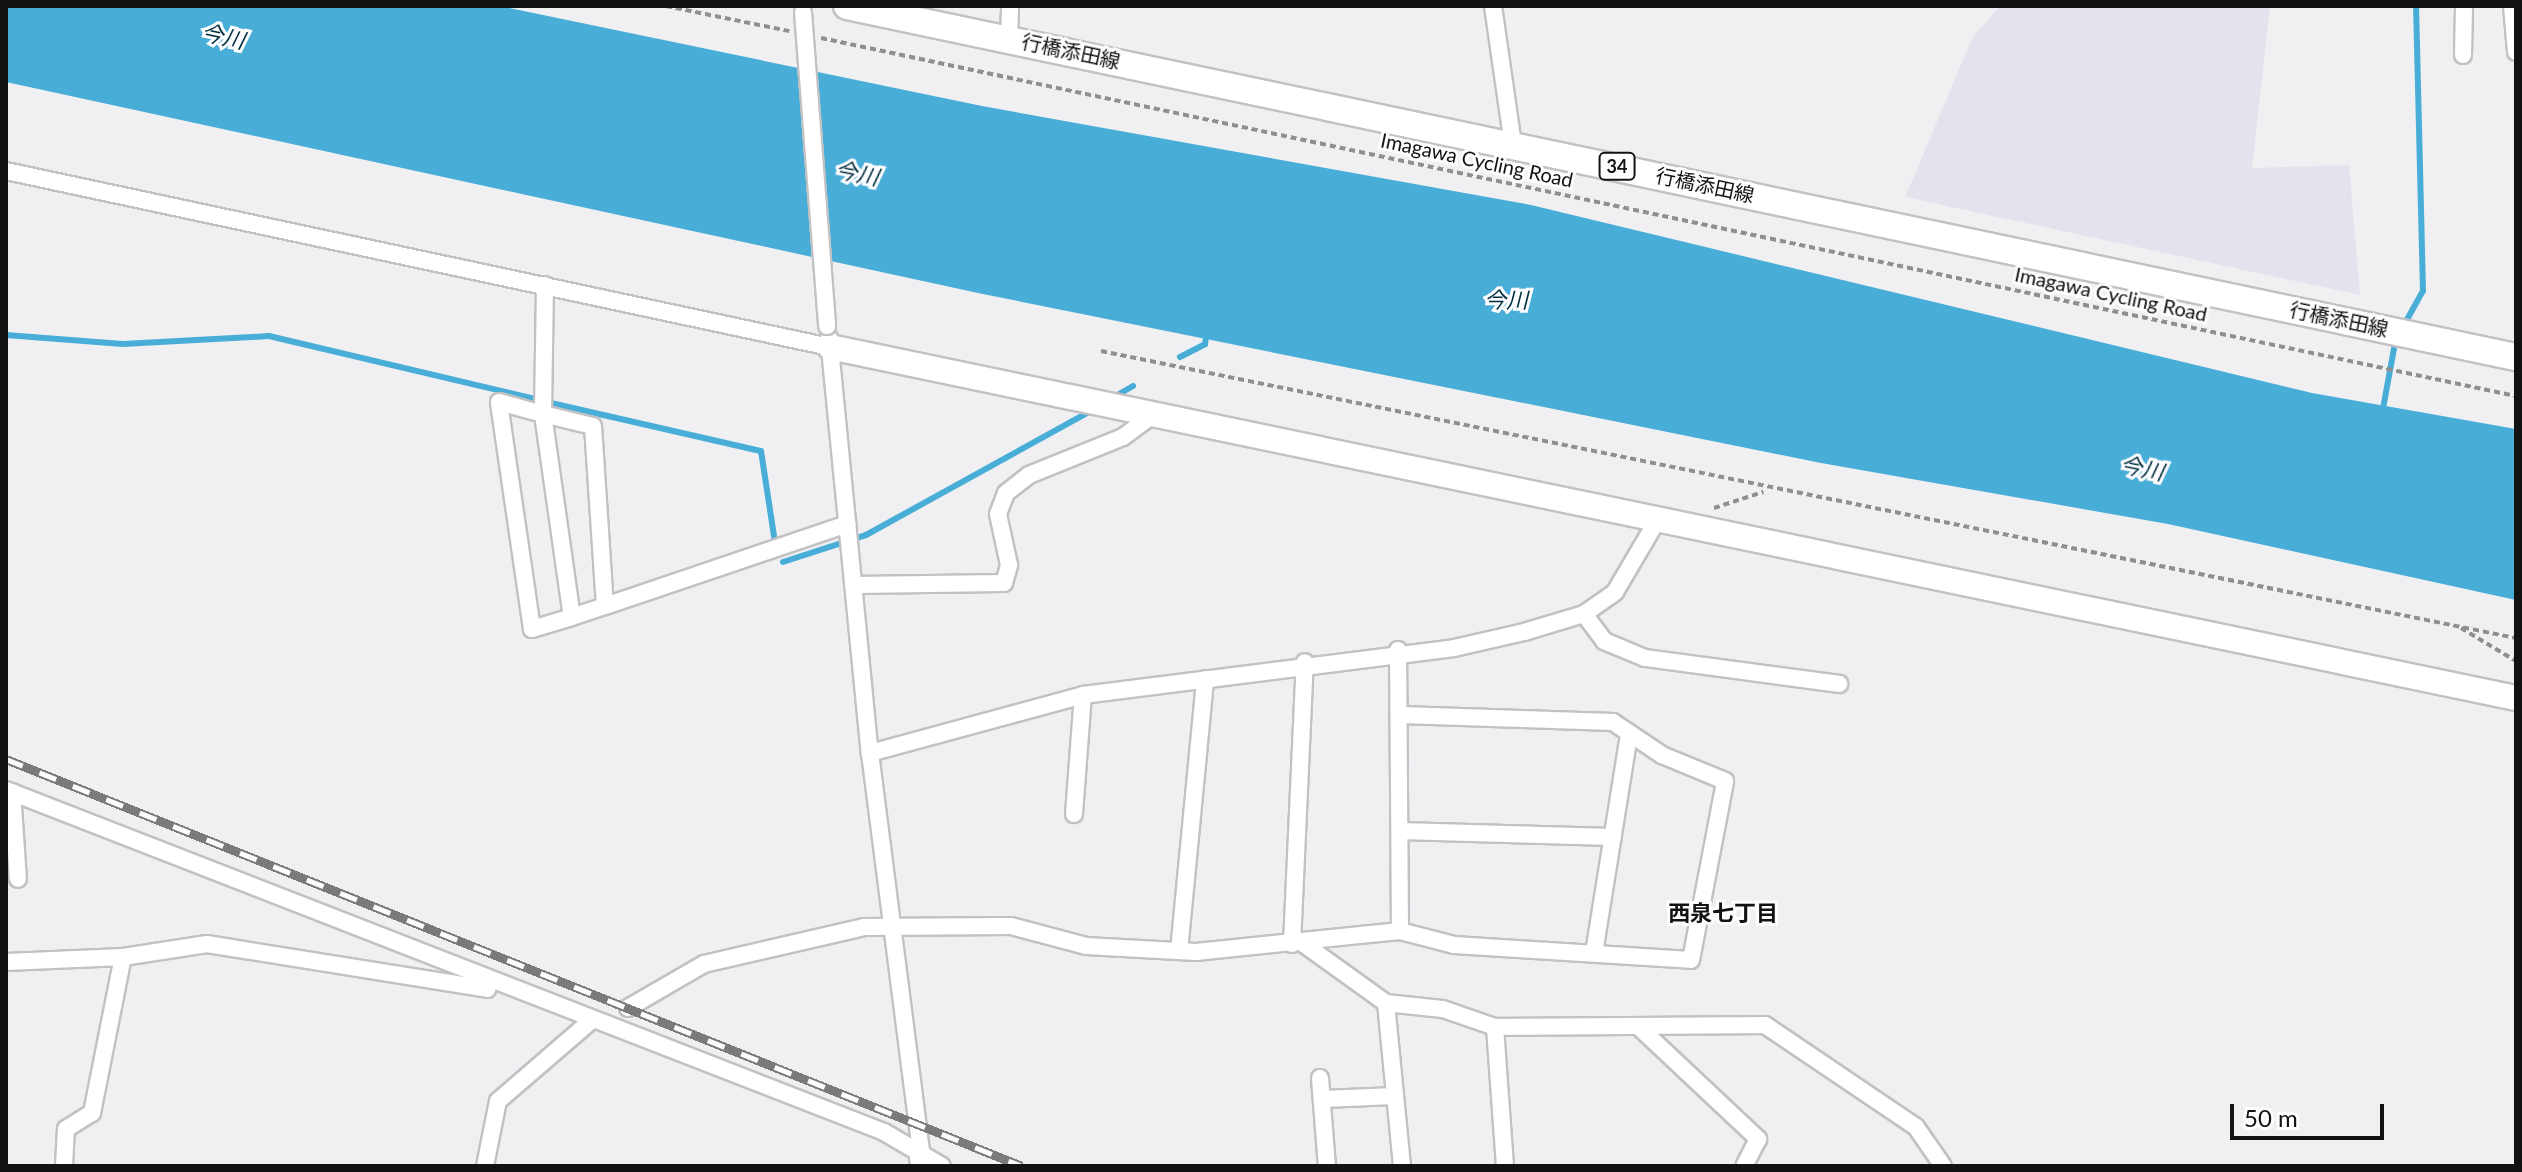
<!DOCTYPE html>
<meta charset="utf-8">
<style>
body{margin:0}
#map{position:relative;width:2522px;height:1172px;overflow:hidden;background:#f0eff2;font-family:Lato,"Noto Sans JP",sans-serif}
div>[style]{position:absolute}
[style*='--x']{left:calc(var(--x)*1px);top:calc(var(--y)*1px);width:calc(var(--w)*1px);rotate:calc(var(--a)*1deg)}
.built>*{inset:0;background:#e4e2ec}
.water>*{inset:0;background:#48aed8}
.stream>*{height:6px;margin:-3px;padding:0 3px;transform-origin:3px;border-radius:3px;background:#48aed8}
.path>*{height:4px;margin-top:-2px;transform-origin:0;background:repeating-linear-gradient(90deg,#8f8f91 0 6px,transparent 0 10px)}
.roads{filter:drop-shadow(2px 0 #c2c2c5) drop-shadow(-2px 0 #c2c2c5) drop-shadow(0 2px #c2c2c5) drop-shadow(0 -2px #c2c2c5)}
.street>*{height:16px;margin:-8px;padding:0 8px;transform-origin:8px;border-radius:8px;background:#fff}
.secondary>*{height:24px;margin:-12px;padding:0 12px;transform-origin:12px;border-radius:12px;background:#fff}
.primary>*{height:26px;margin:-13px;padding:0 13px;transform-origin:13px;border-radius:13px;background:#fff}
.rail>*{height:9px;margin-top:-4.5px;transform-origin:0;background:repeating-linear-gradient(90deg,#fdfdff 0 18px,#7a7a7c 0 36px);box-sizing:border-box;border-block:2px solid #7a7a7c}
.bridges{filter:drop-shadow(2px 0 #c2c2c5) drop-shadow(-2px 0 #c2c2c5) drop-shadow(0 2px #c2c2c5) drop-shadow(0 -2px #c2c2c5)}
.street-bridge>*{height:16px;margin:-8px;padding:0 8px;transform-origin:8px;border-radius:8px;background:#fff}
span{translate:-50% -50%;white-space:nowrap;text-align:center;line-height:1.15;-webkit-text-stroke:6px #fdfdff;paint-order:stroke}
.shield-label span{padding:2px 6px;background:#fdfdff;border:2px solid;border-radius:6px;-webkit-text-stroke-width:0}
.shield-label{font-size:18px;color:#121213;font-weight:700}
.street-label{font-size:20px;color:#121213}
.water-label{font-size:22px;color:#002f40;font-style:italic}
.neighbourhood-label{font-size:22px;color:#121213;font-weight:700}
.frame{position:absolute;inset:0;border:8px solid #121213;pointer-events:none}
.scale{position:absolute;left:2230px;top:1104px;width:154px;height:36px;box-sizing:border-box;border:4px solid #121213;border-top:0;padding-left:10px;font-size:24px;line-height:28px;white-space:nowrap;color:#121213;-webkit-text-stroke:6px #fdfdff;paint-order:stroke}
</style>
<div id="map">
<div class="built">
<i style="clip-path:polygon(2000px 6px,2270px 6px,2252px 168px,2349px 165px,2360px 295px,1905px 197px,1973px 37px)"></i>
</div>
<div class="water">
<i style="clip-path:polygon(6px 6px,499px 6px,982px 106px,1531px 205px,2312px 393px,2516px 429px,2516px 600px,2168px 524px,1821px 463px,978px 293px,6px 82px)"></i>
</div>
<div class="stream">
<i style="--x:2404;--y:325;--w:39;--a:-61"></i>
<i style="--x:2423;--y:291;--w:285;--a:-91.4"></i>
<i style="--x:6;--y:335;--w:117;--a:4.4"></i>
<i style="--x:123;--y:344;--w:146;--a:-3.1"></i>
<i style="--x:269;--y:336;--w:270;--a:13.3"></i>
<i style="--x:1180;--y:357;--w:28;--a:-27"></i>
<i style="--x:1205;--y:344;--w:12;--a:-81"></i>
<i style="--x:1114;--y:397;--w:22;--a:-30"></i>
<i style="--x:551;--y:403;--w:215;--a:12.9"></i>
<i style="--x:761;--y:451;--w:93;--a:81.3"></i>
<i style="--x:2382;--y:414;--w:77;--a:-79.6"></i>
<i style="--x:783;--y:562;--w:87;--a:-18"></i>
<i style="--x:866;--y:535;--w:260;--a:-28.9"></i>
</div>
<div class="path">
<i style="--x:666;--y:6;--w:126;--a:11.5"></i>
<i style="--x:821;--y:38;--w:1732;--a:11.93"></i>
<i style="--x:1101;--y:351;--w:1444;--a:11.47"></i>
<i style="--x:1714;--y:508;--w:52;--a:-18.1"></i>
<i style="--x:2461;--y:628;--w:64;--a:31"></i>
</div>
<div class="roads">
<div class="street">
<i style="--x:1493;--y:6;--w:139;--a:81.8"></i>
<i style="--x:2512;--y:6;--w:46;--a:85"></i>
<i style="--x:1009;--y:37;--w:31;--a:-88"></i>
<i style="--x:2463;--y:55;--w:49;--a:-88.8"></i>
<i style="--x:6;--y:171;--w:843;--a:12.06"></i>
<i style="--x:545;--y:285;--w:129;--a:90.9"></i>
<i style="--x:543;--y:414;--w:205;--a:81.9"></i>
<i style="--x:572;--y:617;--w:42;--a:163.3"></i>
<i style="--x:532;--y:629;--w:229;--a:-98.3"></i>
<i style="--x:499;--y:402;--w:46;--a:15.3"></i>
<i style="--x:543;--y:414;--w:51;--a:13.5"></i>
<i style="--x:593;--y:426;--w:180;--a:86.2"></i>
<i style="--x:605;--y:606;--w:35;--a:162"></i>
<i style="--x:829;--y:338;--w:417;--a:84.4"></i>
<i style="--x:870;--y:753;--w:409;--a:82.7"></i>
<i style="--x:853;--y:585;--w:151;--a:-0.8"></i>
<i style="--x:1004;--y:583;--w:19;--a:-74"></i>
<i style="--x:1009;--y:565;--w:52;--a:-102.2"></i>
<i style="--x:998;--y:514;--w:22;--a:-69"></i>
<i style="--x:1006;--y:493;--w:29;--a:-38"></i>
<i style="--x:1029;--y:475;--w:101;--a:-22"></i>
<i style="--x:1123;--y:437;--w:42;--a:-36.3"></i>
<i style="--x:605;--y:606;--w:256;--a:-18.7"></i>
<i style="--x:1584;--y:614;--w:34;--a:53"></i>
<i style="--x:1604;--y:641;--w:44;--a:22.5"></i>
<i style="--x:1645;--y:658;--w:196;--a:7.6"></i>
<i style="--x:870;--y:753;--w:221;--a:-15.2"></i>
<i style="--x:1083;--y:695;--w:374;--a:-7.2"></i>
<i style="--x:1454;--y:648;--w:72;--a:-12.9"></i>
<i style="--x:1524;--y:632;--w:63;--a:-16.7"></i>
<i style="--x:1584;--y:614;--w:38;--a:-35"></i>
<i style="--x:1615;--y:592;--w:85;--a:-59.5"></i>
<i style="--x:6;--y:790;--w:942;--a:21.28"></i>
<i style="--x:884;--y:1132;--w:67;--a:30.4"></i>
<i style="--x:12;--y:792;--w:87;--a:86.1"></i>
<i style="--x:1074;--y:814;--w:119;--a:-85.7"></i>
<i style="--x:1400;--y:831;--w:213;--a:1.6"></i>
<i style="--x:1400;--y:931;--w:56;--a:14.5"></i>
<i style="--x:1454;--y:945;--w:237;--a:3.6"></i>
<i style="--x:1691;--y:960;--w:182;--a:-79.2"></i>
<i style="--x:1725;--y:781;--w:68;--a:-157.6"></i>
<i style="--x:1662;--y:755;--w:59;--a:-146"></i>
<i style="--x:1613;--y:722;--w:212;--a:-178.1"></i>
<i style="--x:1301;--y:942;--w:105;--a:35.7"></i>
<i style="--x:1386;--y:1003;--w:57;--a:6"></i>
<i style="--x:1443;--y:1009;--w:55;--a:19.1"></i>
<i style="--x:1495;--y:1027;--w:270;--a:-0.4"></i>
<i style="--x:1765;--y:1025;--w:182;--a:34"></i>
<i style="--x:1916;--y:1127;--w:47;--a:55.3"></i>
<i style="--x:1292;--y:944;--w:282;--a:-87.4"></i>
<i style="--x:1179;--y:951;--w:273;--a:-84.5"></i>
<i style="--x:1594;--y:953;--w:221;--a:-80.9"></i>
<i style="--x:6;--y:962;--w:117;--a:-2.4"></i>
<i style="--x:123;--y:957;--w:85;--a:-8.8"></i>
<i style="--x:207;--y:944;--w:284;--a:9.1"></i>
<i style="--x:1386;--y:1003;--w:164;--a:84.4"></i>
<i style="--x:628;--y:1008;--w:88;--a:-30.1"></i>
<i style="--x:704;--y:964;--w:164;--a:-13"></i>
<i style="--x:864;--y:927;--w:147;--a:-0.4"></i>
<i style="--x:1011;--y:926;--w:78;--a:14.9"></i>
<i style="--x:1086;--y:946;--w:110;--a:3.1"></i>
<i style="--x:1196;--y:952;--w:205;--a:-5.9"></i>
<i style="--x:1400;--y:931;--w:281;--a:-90.4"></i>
<i style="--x:1495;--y:1027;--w:139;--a:85.9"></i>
<i style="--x:1641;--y:1029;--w:161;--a:43.2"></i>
<i style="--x:1758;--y:1139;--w:30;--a:117"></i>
<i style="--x:1320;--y:1078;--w:88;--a:85.5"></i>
<i style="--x:1322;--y:1099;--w:73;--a:-2.4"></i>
<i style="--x:64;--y:1166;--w:37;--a:-87"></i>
<i style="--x:66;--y:1129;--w:31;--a:-32"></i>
<i style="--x:92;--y:1113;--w:159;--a:-78.8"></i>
<i style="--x:485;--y:1166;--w:66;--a:-78.7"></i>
<i style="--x:498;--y:1101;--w:125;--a:-40.8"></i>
</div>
<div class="secondary">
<i style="--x:830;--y:347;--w:1722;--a:11.76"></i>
<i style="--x:922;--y:1159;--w:7;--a:74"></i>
</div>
<div class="primary">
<i style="--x:847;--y:6;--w:1706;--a:11.88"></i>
</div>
</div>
<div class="rail">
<i style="--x:6;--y:759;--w:1094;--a:21.83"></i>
</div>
<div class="bridges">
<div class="street-bridge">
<i style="--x:803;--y:12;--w:315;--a:85.6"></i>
</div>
</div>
<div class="shield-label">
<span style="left:1617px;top:166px">34</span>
</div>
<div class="street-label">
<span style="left:1071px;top:51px;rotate:12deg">行橋添田線</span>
<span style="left:1477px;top:160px;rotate:12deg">Imagawa Cycling Road</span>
<span style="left:1705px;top:185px;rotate:12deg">行橋添田線</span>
<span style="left:2111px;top:294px;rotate:12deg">Imagawa Cycling Road</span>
<span style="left:2339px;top:319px;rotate:12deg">行橋添田線</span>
</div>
<div class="water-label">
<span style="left:223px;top:36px;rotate:12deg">今川</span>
<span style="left:857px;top:173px;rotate:11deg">今川</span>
<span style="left:1506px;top:300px">今川</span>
<span style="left:2142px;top:468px;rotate:11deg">今川</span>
</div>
<div class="neighbourhood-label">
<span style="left:1723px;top:913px">西泉七丁目</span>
</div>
<div class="frame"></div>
<div class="scale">50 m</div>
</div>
